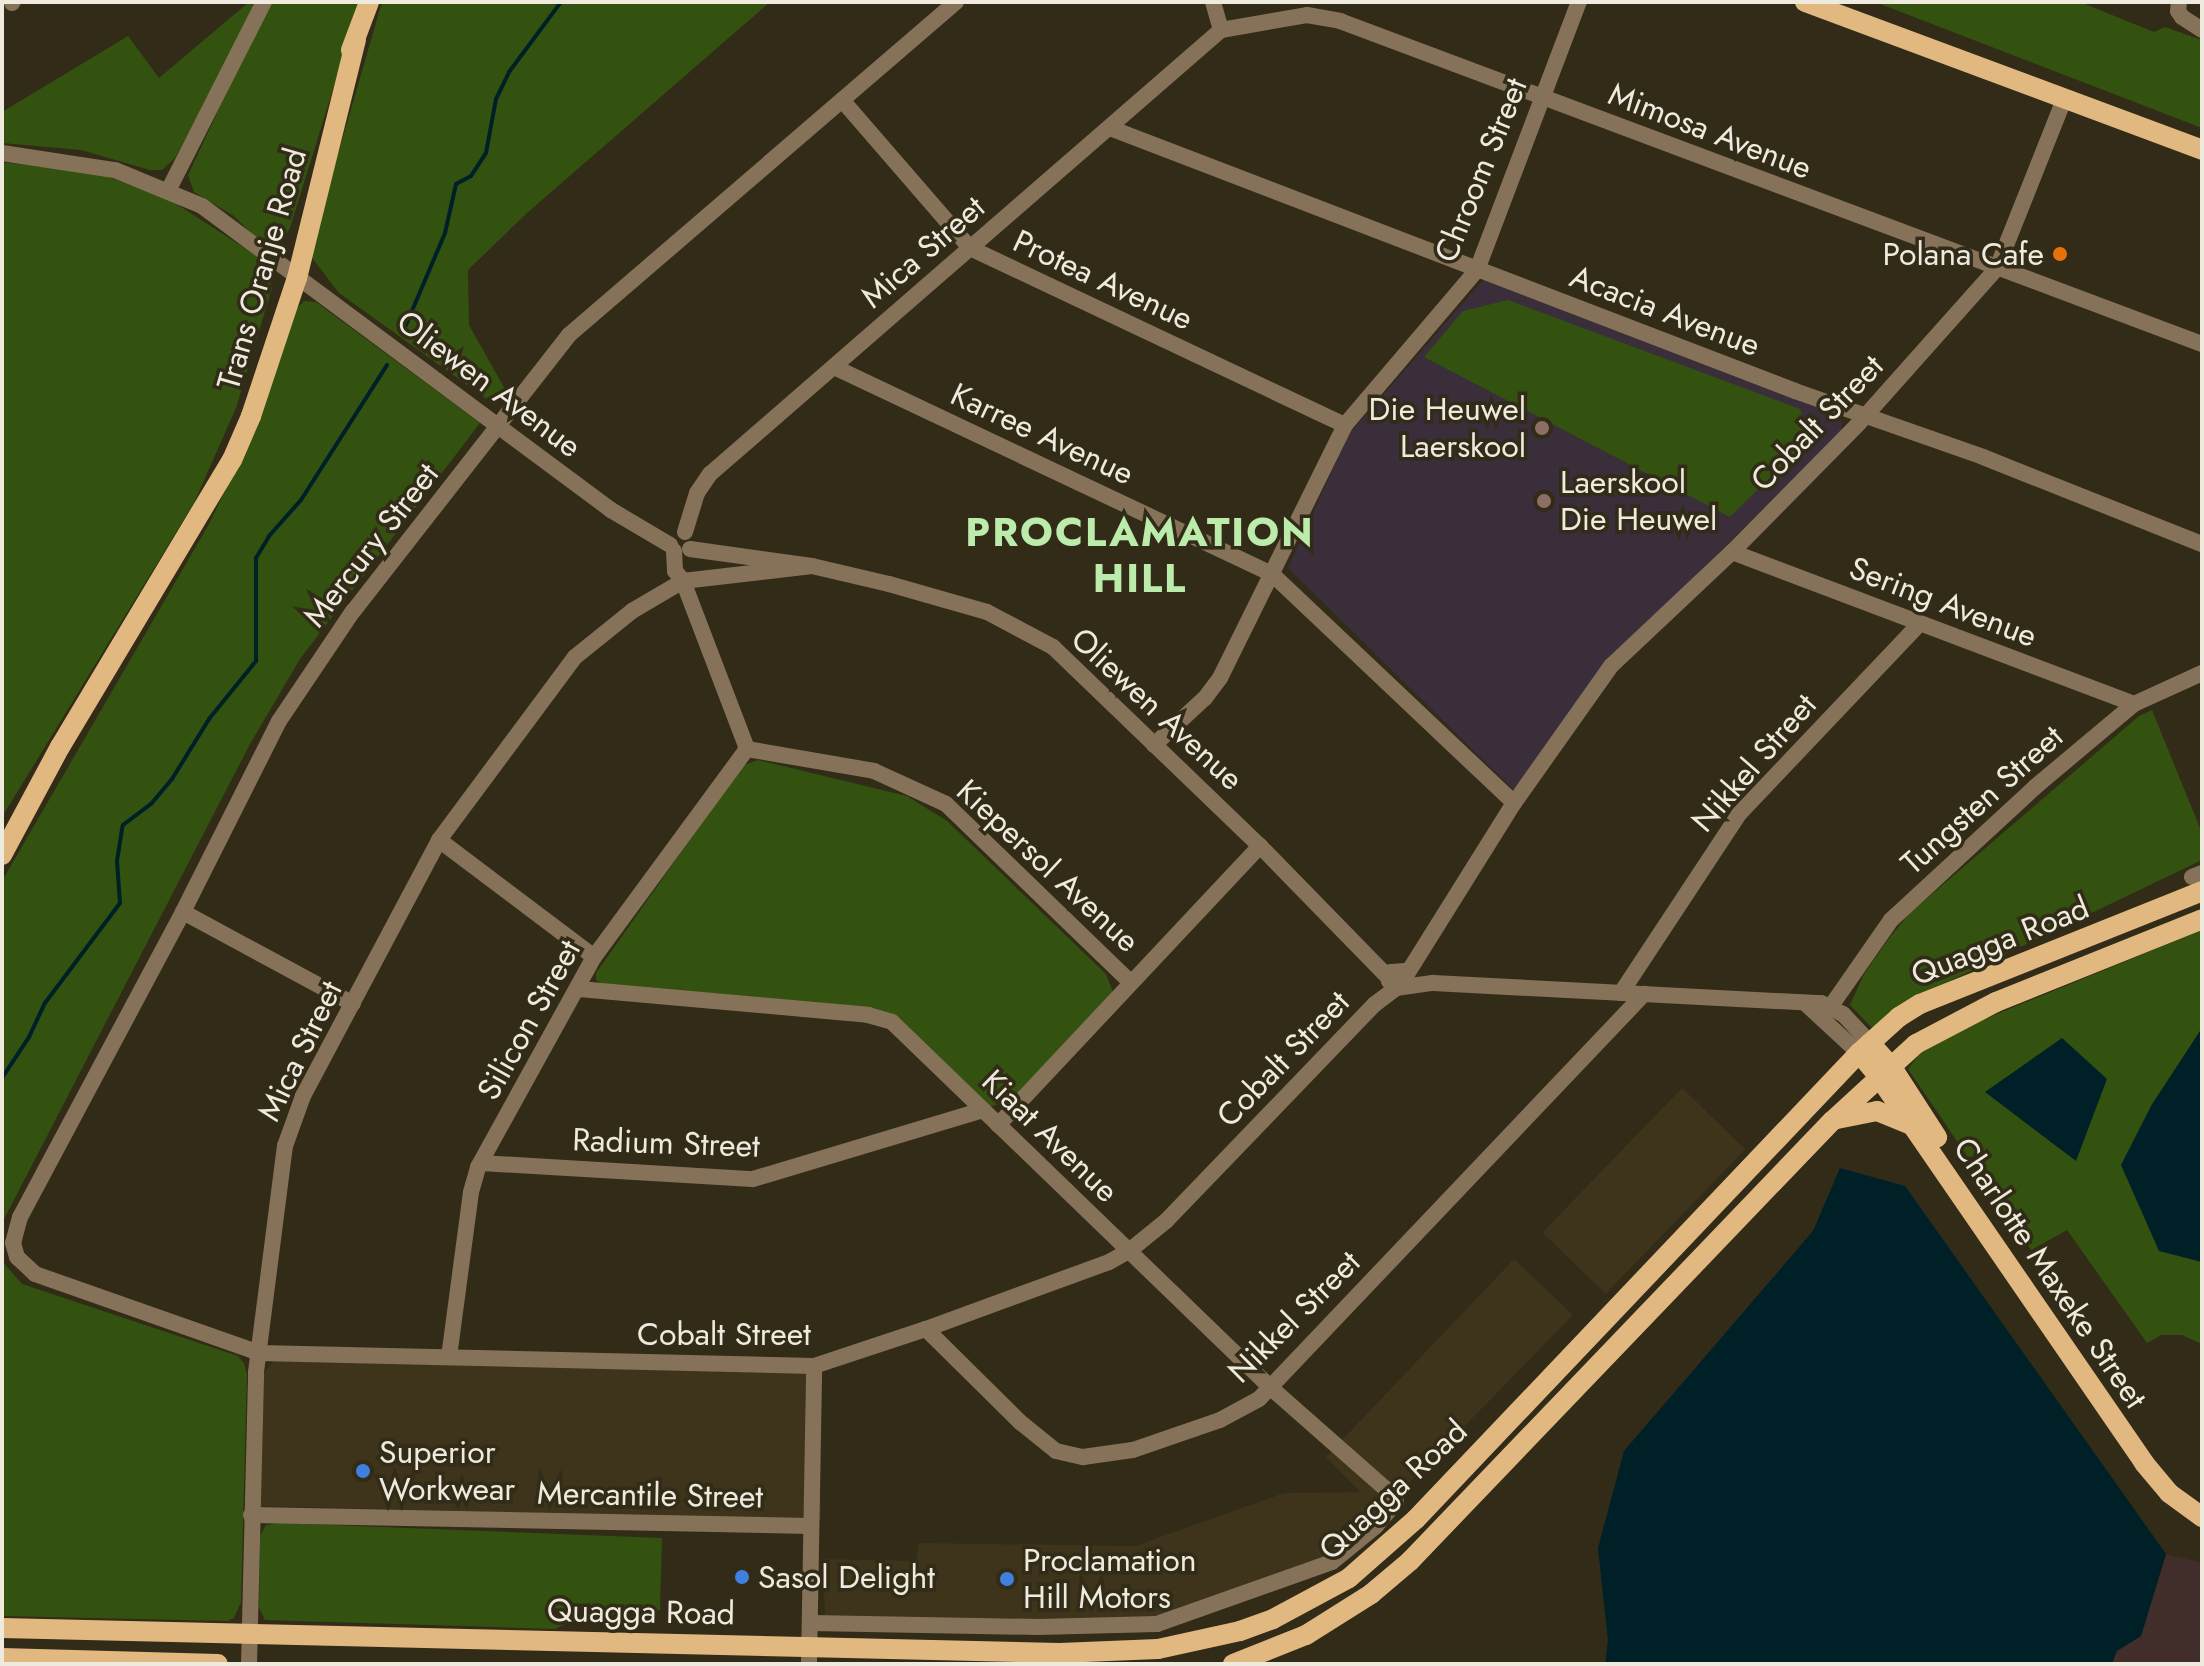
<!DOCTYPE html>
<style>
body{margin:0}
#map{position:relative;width:2204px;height:1666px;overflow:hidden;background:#312b18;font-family:Jost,sans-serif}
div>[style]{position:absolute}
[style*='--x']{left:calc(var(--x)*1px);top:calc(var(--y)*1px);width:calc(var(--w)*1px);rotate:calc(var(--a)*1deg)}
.built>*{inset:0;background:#3d341b;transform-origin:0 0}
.industrial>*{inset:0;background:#412d29}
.education>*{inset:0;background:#3a2e3b}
.green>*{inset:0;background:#33520f}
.water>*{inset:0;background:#002028}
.stream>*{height:4px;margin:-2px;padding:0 2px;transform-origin:2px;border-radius:2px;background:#002028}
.minor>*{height:16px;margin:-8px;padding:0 8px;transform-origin:8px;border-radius:8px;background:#867258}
.major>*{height:20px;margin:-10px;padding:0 10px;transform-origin:10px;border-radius:10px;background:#e2b881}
.dots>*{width:22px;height:22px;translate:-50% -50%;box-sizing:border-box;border:4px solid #312b18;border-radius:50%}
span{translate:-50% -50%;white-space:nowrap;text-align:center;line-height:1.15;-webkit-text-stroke:7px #312b18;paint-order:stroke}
.street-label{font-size:32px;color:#eeeade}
.poi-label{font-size:32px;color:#eeeade}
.right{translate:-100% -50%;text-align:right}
.left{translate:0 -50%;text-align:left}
.district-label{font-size:40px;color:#bbecab;font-weight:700;letter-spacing:2px}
.frame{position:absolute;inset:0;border:4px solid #eeeade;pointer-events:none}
</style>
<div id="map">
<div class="built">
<i style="left:1682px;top:1088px;width:88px;height:201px;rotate:44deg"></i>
<i style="clip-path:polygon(1514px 1259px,1573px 1315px,1337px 1557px,1144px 1625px,825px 1621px,823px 1559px,916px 1561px,919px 1543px,1135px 1546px,1284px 1493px,1360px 1492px,1326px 1457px)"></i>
<i style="clip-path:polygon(282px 1347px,817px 1359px,821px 1520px,259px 1506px,263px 1376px)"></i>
</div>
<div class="industrial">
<i style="clip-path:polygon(2166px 1554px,2202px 1563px,2202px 1664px,2112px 1664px,2116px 1651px,2141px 1636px)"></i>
</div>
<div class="education">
<i style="clip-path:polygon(1484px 279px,1839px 414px,1842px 423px,1841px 431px,1613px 658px,1519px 795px,1288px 568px,1349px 434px)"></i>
</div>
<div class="green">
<i style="clip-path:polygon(249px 2px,253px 2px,252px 15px,245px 30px,175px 158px,162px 170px,150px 170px,81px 150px,2px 143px,2px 112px,128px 36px,159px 78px)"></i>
<i style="clip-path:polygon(269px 2px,360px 2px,290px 228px,280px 243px,268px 244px,255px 237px,234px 216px,194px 192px,188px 175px)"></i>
<i style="clip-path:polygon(382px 2px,770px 2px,527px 213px,468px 270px,469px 325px,506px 391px,495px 405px,339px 293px,309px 254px)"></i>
<i style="clip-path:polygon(1875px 2px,2080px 2px,2154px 32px,2165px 27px,2202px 40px,2202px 128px)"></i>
<i style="clip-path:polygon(2px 162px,100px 174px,167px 198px,257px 256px,267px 268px,272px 288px,236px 408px,194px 503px,2px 817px)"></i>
<i style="clip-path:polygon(1508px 300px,1800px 409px,1809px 439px,1730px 517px,1424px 357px,1463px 311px)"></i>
<i style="clip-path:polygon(304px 301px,316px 302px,480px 423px,300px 659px,250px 744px,2px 1223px,2px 881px,209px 524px,242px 456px,297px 308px)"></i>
<i style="clip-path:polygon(2152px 710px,2202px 833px,2202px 860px,1906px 1002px,1874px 1030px,1850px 1005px,1864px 974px,1890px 937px,1910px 913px,2139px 716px)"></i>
<i style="clip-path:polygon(758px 760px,907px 796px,947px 821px,1106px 974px,1113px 992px,1013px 1100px,989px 1107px,903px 1023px,604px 985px,596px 980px,596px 973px,742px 766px)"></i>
<i style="clip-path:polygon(2202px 930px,2202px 1028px,2151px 1106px,2159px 1250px,2202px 1262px,2202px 1344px,2182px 1335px,2161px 1335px,2147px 1343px,2067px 1230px,2031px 1250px,1908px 1069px,1919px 1054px,1953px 1032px)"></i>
<i style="clip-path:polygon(2px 1261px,22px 1284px,238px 1356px,244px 1363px,247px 1375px,241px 1602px,234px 1618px,227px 1621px,2px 1616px)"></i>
<i style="clip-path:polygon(280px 1523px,662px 1538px,660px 1610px,578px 1618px,555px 1629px,265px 1620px,259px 1608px,260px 1536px,266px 1525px)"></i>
</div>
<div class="water">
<i style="clip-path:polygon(2202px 1028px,2202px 1262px,2159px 1251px,2121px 1165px,2151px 1106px)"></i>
<i style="clip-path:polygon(2062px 1038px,2107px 1079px,2076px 1161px,1985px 1092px)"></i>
<i style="clip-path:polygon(1840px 1168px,1905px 1186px,2166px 1554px,2141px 1636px,2117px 1651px,2112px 1664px,1605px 1664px,1608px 1641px,1598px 1548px,1624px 1451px,1813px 1231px)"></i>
</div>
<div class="stream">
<i style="--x:406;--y:325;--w:100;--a:-67"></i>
<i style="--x:445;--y:233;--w:50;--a:-77.3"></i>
<i style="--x:456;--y:184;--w:17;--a:-28"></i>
<i style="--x:471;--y:176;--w:27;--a:-57"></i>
<i style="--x:486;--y:153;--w:55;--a:-79.5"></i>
<i style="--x:496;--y:99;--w:30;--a:-64"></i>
<i style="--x:509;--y:72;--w:87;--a:-53.4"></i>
<i style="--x:2;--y:1078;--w:49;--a:-56.6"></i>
<i style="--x:29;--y:1037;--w:38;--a:-65"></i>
<i style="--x:45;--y:1003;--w:125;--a:-53.1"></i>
<i style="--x:120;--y:903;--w:42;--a:-94.1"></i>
<i style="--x:117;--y:861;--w:36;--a:-81"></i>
<i style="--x:123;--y:825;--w:35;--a:-37"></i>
<i style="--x:151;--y:804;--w:33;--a:-50"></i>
<i style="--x:172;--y:779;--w:70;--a:-58.3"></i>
<i style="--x:209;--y:719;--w:75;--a:-51"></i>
<i style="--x:256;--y:661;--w:103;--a:-90"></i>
<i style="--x:256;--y:558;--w:26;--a:-59"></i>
<i style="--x:269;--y:536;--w:48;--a:-48.4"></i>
<i style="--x:301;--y:500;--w:160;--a:-57.5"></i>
</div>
<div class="minor">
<i style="--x:956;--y:2;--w:511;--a:139.29"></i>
<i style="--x:569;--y:335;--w:350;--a:128"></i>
<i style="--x:353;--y:611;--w:133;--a:123.9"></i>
<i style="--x:279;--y:721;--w:214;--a:116.7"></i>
<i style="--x:183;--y:912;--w:346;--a:118.1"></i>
<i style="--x:20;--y:1217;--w:27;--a:105"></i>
<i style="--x:13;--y:1243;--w:15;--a:74"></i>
<i style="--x:17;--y:1257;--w:25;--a:43"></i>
<i style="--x:35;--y:1274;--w:238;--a:19.4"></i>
<i style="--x:259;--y:1353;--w:555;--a:1.34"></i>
<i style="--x:814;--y:1366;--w:118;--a:-18.3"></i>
<i style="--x:926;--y:1329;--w:195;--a:-20.1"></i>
<i style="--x:1109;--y:1262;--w:23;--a:-29"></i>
<i style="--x:1129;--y:1251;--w:48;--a:-39"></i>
<i style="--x:1166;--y:1221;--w:301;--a:-46.1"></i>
<i style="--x:1375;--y:1004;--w:26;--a:-37"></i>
<i style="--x:1213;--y:2;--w:29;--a:74"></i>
<i style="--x:2179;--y:2;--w:9;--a:96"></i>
<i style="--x:2178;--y:11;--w:7;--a:56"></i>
<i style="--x:2182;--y:17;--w:24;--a:33"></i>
<i style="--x:12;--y:3;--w:1;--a:-45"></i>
<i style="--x:1221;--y:30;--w:87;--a:-9.9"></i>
<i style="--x:1307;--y:15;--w:34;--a:10"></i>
<i style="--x:1340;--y:21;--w:921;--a:20.54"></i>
<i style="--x:842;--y:100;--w:196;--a:49.1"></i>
<i style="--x:970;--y:248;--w:415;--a:25.3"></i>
<i style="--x:1110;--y:128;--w:734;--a:21"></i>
<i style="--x:1795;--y:391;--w:199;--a:19.3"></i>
<i style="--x:1983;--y:457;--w:236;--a:21.7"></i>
<i style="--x:2;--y:153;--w:114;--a:8.6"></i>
<i style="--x:115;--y:170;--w:94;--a:22.5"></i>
<i style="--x:202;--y:206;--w:510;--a:36.62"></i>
<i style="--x:611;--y:510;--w:69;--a:30.7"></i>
<i style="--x:169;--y:189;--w:210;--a:-63.1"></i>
<i style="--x:834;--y:367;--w:484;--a:25.3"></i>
<i style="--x:1272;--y:574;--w:333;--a:43.4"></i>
<i style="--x:685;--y:532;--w:41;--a:-72.9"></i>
<i style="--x:697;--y:493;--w:23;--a:-56"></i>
<i style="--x:710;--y:474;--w:677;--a:-40.99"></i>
<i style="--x:690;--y:549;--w:123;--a:7.9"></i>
<i style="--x:812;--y:566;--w:79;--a:13.2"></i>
<i style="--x:889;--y:584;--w:102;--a:15.9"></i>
<i style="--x:987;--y:612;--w:75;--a:27.9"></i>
<i style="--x:1053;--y:647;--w:287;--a:43.9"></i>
<i style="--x:1260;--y:846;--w:185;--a:45.7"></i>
<i style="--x:674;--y:551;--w:20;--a:87"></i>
<i style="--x:675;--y:571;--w:13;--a:51"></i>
<i style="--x:683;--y:581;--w:180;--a:69.1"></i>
<i style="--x:1732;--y:552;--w:430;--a:20.7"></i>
<i style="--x:1154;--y:745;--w:69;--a:-42.7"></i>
<i style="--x:1205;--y:698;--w:25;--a:-53"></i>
<i style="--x:1220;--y:678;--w:282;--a:-63.7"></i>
<i style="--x:1345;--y:425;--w:204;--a:-49.6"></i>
<i style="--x:1477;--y:270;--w:287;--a:-69.2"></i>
<i style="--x:747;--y:749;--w:129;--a:9.8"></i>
<i style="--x:874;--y:771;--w:79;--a:24.6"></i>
<i style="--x:946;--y:804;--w:255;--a:44"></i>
<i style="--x:439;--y:840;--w:194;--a:37"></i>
<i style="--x:2192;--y:877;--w:11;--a:-22"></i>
<i style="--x:183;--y:912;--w:193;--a:28.4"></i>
<i style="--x:1407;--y:974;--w:202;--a:-58"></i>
<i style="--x:1514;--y:803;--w:168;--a:-54.7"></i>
<i style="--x:1611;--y:666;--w:166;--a:-43.3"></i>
<i style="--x:1732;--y:552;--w:181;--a:-45.4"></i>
<i style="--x:1859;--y:423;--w:208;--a:-48.3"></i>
<i style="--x:1997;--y:268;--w:181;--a:-68.3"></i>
<i style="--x:1407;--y:983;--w:12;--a:-99"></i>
<i style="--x:1405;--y:971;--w:14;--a:176"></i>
<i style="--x:1391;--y:972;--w:9;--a:103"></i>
<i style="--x:1389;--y:981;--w:10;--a:45"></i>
<i style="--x:1396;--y:988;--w:37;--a:-8"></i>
<i style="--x:1433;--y:983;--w:389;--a:3"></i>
<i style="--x:1821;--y:1003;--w:25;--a:27"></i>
<i style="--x:1843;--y:1014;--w:40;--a:47"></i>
<i style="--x:579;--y:989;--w:290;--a:5.1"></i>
<i style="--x:868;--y:1015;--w:25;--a:16"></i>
<i style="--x:892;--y:1022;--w:525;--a:44"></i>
<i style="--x:1270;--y:1387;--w:157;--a:41.4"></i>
<i style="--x:1388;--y:1491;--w:14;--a:54"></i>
<i style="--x:1396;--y:1502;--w:31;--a:130"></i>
<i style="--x:1376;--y:1526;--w:57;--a:140.7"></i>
<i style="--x:1332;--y:1562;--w:186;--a:160.5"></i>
<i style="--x:1157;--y:1624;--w:119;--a:178.6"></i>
<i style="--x:1038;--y:1627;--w:227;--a:-179"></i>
<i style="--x:1621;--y:993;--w:214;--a:-56.6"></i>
<i style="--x:1739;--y:814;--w:263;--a:-46.5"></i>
<i style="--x:1806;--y:1004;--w:72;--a:42.8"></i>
<i style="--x:1831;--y:1006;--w:105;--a:-55.1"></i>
<i style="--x:1891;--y:920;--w:196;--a:-42.7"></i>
<i style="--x:2035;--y:787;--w:129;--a:-40"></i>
<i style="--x:2134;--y:704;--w:75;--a:-24.5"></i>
<i style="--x:998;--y:1125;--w:383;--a:-46.8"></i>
<i style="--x:481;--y:1163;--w:272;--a:3.4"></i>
<i style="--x:753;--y:1179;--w:240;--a:-16.7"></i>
<i style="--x:926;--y:1329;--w:132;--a:44.7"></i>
<i style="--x:1020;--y:1422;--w:46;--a:38.9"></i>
<i style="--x:1056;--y:1451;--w:28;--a:13"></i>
<i style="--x:1083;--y:1457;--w:50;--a:-8"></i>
<i style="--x:1133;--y:1450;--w:92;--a:-19"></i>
<i style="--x:1220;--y:1420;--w:44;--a:-28.3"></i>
<i style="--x:1259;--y:1399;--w:559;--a:-46.45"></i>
<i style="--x:449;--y:1357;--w:166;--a:-82.4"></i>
<i style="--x:471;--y:1192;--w:26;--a:-74"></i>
<i style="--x:478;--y:1167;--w:240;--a:-61.1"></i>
<i style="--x:594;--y:957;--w:258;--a:-53.7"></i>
<i style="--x:251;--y:1515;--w:558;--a:1.13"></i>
<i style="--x:249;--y:1664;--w:292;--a:-88.6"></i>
<i style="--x:256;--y:1372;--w:228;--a:-82.7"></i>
<i style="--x:285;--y:1146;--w:53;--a:-70.2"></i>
<i style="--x:303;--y:1096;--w:290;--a:-62"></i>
<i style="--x:439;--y:840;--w:228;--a:-53.4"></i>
<i style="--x:575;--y:657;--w:73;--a:-38.9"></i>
<i style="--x:632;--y:611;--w:59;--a:-30.5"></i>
<i style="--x:683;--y:581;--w:130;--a:-6.6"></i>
<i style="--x:809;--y:1664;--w:298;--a:-89"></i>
</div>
<div class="major">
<i style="--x:1805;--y:2;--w:424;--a:20.4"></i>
<i style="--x:351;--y:50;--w:51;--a:-69.4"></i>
<i style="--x:2;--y:855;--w:123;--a:-61.8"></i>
<i style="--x:60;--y:747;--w:335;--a:-59.1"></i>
<i style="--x:232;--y:460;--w:48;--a:-66.6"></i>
<i style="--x:251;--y:416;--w:145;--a:-71.6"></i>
<i style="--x:297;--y:278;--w:245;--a:-76.1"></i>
<i style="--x:1870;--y:1043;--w:31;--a:48"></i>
<i style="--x:1891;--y:1066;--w:85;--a:57.1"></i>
<i style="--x:1859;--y:1053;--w:31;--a:50"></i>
<i style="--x:1879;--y:1077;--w:468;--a:55.5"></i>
<i style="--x:2144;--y:1463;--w:39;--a:50"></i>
<i style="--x:2169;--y:1493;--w:41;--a:36"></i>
<i style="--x:1837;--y:1119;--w:41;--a:-11.3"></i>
<i style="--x:1877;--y:1111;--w:35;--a:22"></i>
<i style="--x:2;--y:1628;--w:1058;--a:1.35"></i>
<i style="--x:1060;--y:1653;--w:98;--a:-2.3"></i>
<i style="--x:1158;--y:1649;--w:84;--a:-12.4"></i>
<i style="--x:1240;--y:1631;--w:35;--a:-20"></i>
<i style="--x:1273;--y:1619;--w:86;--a:-28.3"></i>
<i style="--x:1349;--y:1578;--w:89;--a:-41.4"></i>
<i style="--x:1416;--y:1519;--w:643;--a:-46.45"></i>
<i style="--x:1859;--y:1053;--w:54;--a:-42"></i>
<i style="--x:1899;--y:1017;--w:25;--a:-32"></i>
<i style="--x:1920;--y:1004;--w:304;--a:-21.8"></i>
<i style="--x:2;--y:1658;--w:216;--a:1.6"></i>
<i style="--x:1233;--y:1664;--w:79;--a:-21.7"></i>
<i style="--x:1306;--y:1635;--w:77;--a:-32.2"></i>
<i style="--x:1371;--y:1594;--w:51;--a:-40.2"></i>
<i style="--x:1410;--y:1561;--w:610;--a:-46.2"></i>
<i style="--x:1832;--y:1121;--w:114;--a:-42.5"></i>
<i style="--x:1916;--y:1044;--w:90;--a:-27.7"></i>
<i style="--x:1996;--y:1002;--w:222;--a:-21.9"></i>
</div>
<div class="dots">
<i style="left:2060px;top:254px;background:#e8710a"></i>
<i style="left:1542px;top:428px;background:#8d6e63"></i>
<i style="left:1544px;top:501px;background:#8d6e63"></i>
<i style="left:363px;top:1471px;background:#3f7fe0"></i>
<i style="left:742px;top:1577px;background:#3f7fe0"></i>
<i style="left:1007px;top:1579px;background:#3f7fe0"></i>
</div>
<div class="street-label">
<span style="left:1710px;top:131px;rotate:21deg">Mimosa Avenue</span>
<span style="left:1481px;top:170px;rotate:-68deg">Chroom Street</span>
<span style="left:923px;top:252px;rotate:-41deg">Mica Street</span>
<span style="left:262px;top:269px;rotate:-74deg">Trans Oranje Road</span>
<span style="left:1103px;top:280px;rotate:25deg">Protea Avenue</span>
<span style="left:1665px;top:311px;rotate:21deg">Acacia Avenue</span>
<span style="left:489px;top:384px;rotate:37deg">Oliewen Avenue</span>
<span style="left:1817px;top:423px;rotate:-46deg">Cobalt Street</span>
<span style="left:1042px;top:434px;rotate:25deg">Karree Avenue</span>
<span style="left:371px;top:545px;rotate:-52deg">Mercury Street</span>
<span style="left:1943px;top:602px;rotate:21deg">Sering Avenue</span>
<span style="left:1157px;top:709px;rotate:43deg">Oliewen Avenue</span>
<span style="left:1754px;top:763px;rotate:-49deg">Nikkel Street</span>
<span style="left:1982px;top:800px;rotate:-42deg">Tungsten Street</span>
<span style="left:1048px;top:866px;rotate:43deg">Kiepersol Avenue</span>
<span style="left:2000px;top:941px;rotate:-22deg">Quagga Road</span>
<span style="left:529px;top:1020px;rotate:-61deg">Silicon Street</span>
<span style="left:300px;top:1051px;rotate:-64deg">Mica Street</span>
<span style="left:1283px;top:1059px;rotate:-46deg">Cobalt Street</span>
<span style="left:1050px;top:1136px;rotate:44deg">Kiaat Avenue</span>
<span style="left:666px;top:1143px;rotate:2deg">Radium Street</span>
<span style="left:2050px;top:1273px;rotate:56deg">Charlotte Maxeke Street</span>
<span style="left:1294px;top:1317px;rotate:-45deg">Nikkel Street</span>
<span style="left:724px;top:1334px">Cobalt Street</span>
<span style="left:1393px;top:1490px;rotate:-43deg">Quagga Road</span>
<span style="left:650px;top:1495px;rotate:1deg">Mercantile Street</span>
<span style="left:641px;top:1612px;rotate:1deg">Quagga Road</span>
</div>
<div class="poi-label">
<span class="right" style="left:2044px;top:254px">Polana Cafe</span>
<span class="right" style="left:1526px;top:428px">Die Heuwel<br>Laerskool</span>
<span class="left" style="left:1560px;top:501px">Laerskool<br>Die Heuwel</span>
<span class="left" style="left:379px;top:1471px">Superior<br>Workwear</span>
<span class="left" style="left:1023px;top:1579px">Proclamation<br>Hill Motors</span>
<span class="left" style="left:758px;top:1577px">Sasol Delight</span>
</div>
<div class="district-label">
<span style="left:1140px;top:555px">PROCLAMATION<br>HILL</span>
</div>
<div class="frame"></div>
</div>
